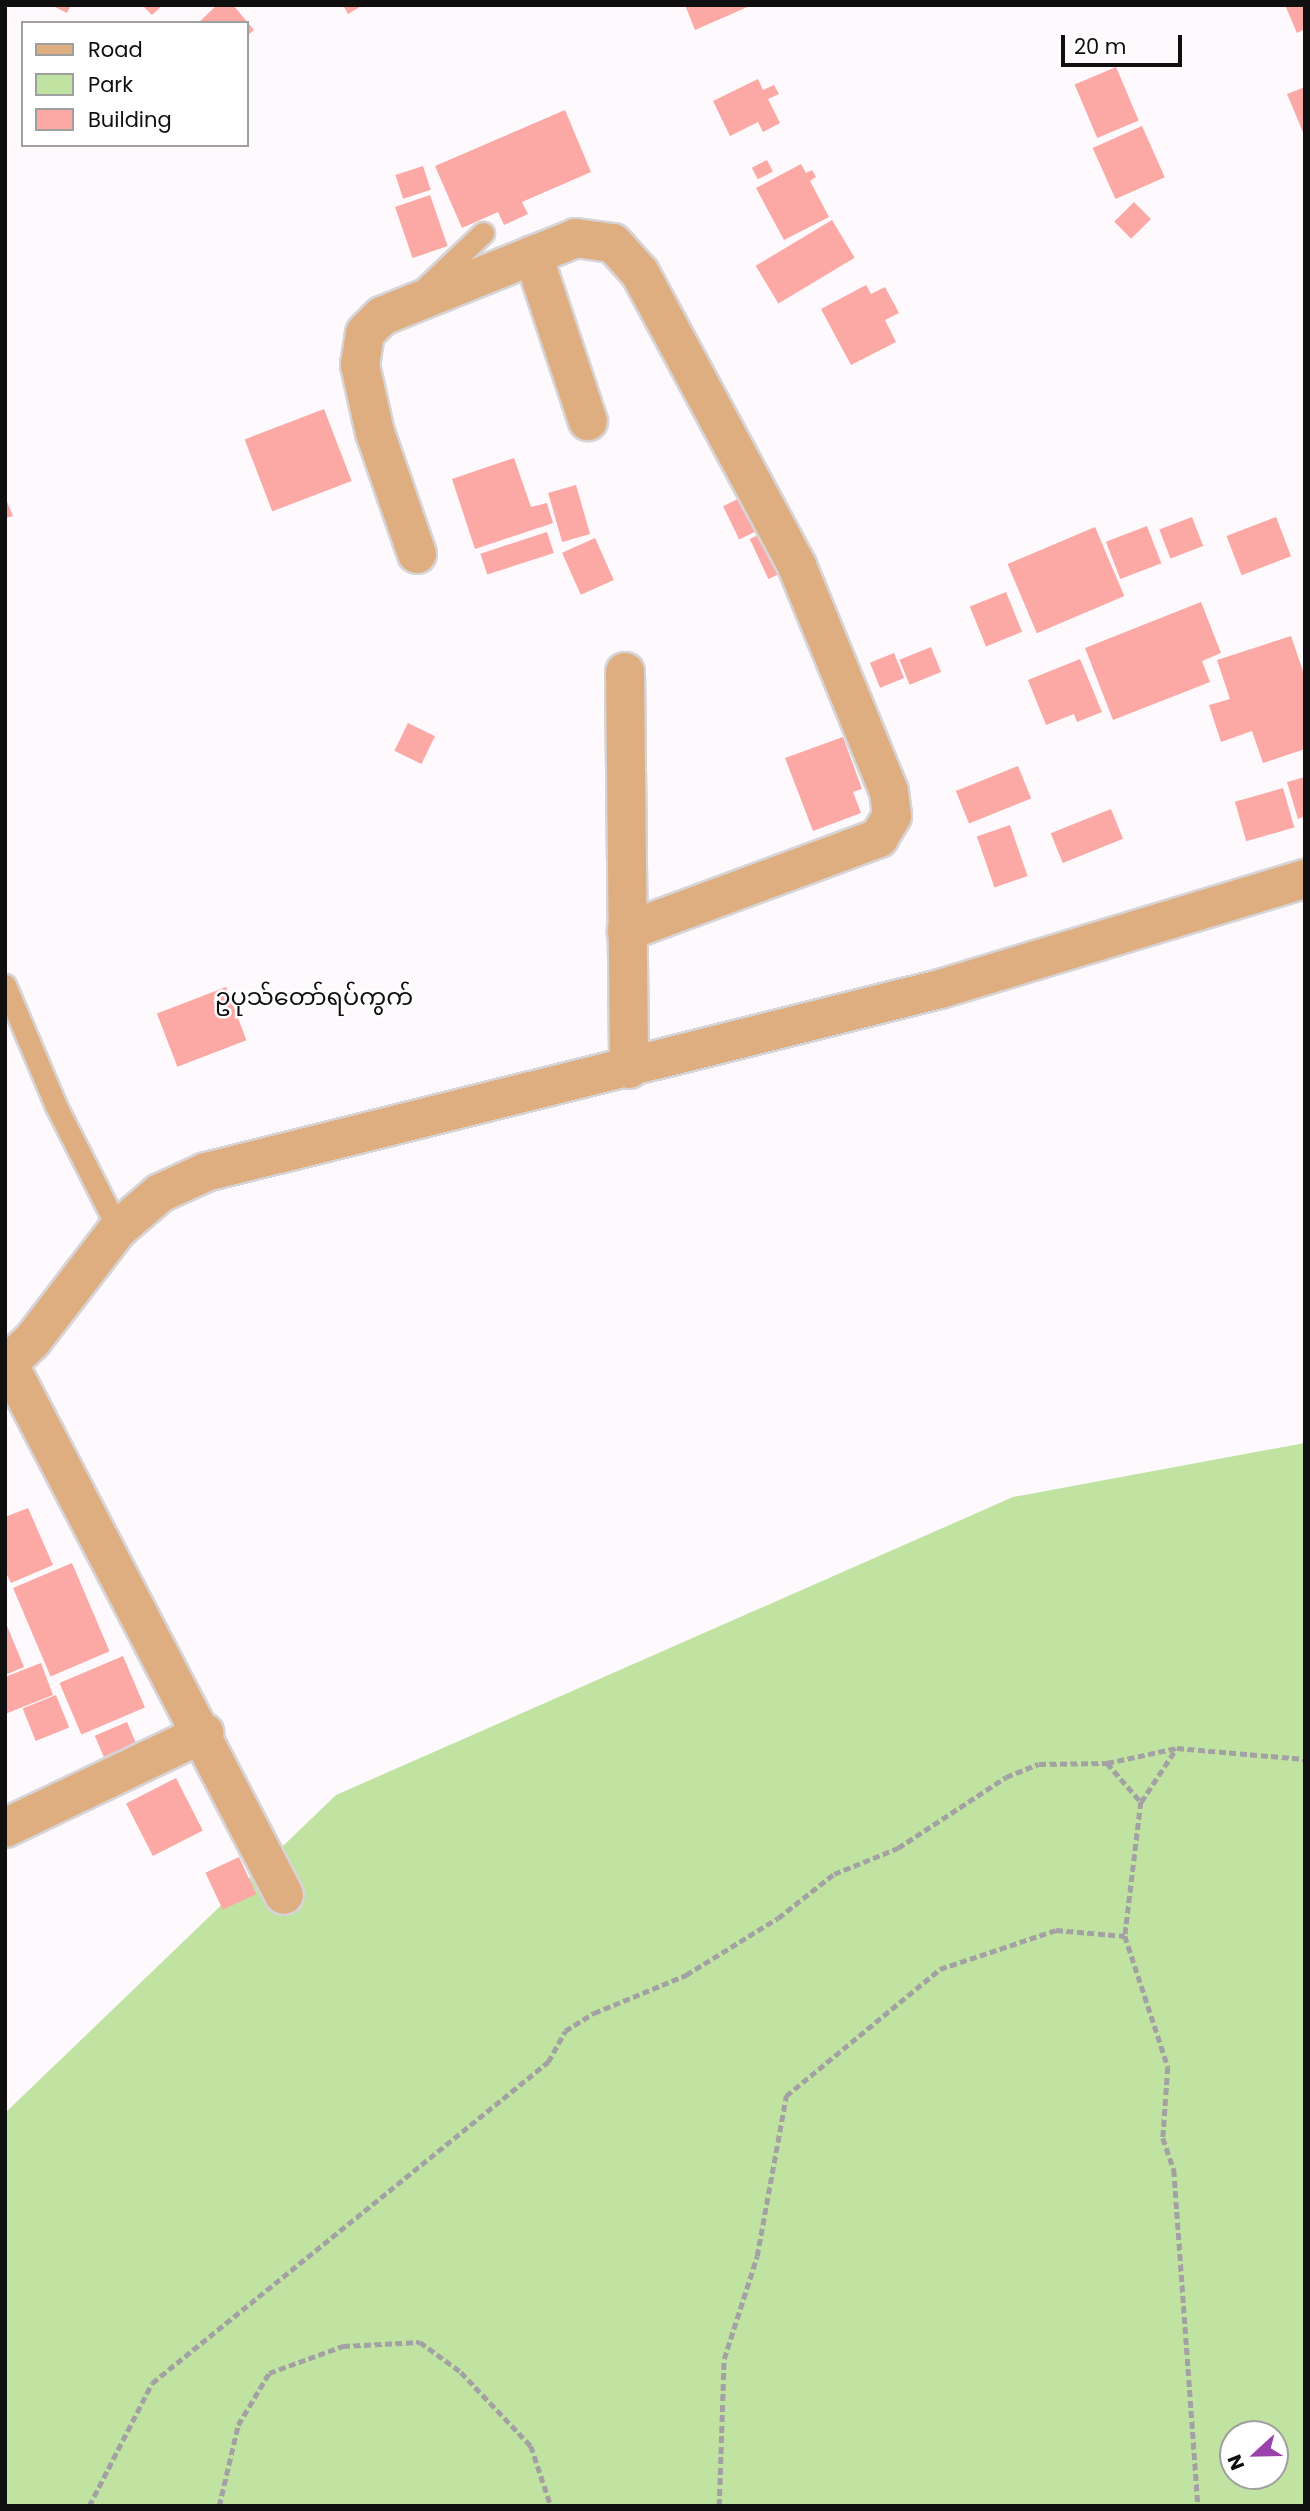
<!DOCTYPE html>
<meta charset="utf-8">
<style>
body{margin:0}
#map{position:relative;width:1310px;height:2511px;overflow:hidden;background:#fdf9fd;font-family:Poppins,"Noto Sans Myanmar",sans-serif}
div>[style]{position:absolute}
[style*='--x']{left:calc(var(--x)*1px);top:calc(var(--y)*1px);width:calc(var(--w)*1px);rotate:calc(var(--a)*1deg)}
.green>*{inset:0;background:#c0e3a2}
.building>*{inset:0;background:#fca8a4;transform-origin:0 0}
.path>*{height:4.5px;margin-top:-2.25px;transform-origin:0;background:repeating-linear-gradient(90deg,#a3a1a3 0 7px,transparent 0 10.5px)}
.roads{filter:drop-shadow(2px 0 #d7d4d7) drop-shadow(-2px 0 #d7d4d7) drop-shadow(0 2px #d7d4d7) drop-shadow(0 -2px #d7d4d7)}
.lane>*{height:21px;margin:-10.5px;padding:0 10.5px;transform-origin:10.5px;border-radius:10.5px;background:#dfae80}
.street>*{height:38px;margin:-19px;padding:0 19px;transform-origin:19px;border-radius:19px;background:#dfae80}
span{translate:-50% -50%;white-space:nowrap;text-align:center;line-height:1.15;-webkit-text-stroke:5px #fff;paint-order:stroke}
.quarter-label{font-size:24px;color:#100f10}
.frame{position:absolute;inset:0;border:7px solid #100f10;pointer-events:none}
.legend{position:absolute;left:21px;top:21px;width:228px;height:126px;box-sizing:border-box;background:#fff;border:2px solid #9f9f9f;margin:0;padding:9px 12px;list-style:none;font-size:21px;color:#100f10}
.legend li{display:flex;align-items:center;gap:14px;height:35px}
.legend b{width:35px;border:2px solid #9f9f9f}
.north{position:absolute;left:1219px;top:2420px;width:70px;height:70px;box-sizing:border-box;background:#fff;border:2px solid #9f9f9f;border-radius:50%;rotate:248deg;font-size:19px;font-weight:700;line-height:28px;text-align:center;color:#100f10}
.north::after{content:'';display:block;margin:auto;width:24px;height:32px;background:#9a41ac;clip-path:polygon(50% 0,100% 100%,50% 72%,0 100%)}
.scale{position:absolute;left:1061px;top:35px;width:121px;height:32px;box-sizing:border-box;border:4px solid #100f10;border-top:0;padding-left:9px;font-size:21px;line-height:24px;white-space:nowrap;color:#100f10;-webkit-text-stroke:5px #fff;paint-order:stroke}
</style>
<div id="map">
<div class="green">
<i style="clip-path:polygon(evenodd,1305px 1443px,1305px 2506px,5px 2506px,5px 2113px,336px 1795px,1013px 1497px,1305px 1443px,1233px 2434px,1275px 2434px,1275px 2476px,1233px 2476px,1233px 2434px)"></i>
</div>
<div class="building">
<i style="clip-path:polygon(51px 5px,71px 5px,67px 13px)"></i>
<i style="clip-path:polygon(142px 5px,163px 5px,152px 15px)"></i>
<i style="clip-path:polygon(217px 5px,233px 5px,254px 30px,247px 36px,247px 23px,198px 23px)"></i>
<i style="clip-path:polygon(343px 5px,363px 5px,348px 14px)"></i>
<i style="clip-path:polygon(685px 5px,752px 5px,695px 30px)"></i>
<i style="clip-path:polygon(1285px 5px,1305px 5px,1305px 29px,1297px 33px)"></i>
<i style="left:1116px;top:67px;width:58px;height:45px;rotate:67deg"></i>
<i style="clip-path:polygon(758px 79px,763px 90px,774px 85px,779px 94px,768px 99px,780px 123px,763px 132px,758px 122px,730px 136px,713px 101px)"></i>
<i style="clip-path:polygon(1305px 87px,1305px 137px,1287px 94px)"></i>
<i style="clip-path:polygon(565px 110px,591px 172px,522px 202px,528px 214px,504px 225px,498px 212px,462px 228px,435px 166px)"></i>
<i style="left:1142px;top:126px;width:56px;height:54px;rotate:66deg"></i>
<i style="left:767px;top:160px;width:13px;height:17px;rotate:63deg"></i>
<i style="clip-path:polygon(801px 164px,806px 173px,812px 170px,816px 177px,810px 181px,829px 217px,784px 240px,756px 188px)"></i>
<i style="left:423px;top:166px;width:25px;height:29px;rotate:72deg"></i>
<i style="left:430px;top:195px;width:54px;height:37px;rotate:71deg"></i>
<i style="left:1134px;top:202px;width:24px;height:28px;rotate:45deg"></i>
<i style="left:832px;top:220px;width:44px;height:89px;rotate:59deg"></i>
<i style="clip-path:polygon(866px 285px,871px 294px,885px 287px,899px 313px,885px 320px,896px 342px,851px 365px,821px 309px)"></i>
<i style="left:324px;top:409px;width:77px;height:85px;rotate:69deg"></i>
<i style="clip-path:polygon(514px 458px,531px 507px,547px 503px,553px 523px,475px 549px,452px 479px)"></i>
<i style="left:576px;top:485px;width:51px;height:29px;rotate:74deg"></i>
<i style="left:750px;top:493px;width:37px;height:30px;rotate:64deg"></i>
<i style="clip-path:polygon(5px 497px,13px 516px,5px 518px)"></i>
<i style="left:1192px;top:517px;width:31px;height:35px;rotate:69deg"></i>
<i style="left:1276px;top:517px;width:42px;height:53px;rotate:69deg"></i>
<i style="left:1147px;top:526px;width:40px;height:44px;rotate:69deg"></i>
<i style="left:1095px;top:527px;width:75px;height:95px;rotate:67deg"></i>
<i style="left:767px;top:531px;width:44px;height:19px;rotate:65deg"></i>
<i style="left:547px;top:532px;width:22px;height:70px;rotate:72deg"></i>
<i style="left:595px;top:538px;width:46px;height:36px;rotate:66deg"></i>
<i style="left:1006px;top:592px;width:43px;height:39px;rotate:68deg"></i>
<i style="clip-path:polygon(1201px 602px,1221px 653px,1202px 661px,1210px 682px,1113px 720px,1085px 648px)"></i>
<i style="clip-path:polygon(1291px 636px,1305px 677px,1305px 749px,1263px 763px,1252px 731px,1221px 742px,1209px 705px,1230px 699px,1217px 660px)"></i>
<i style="left:931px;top:647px;width:27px;height:34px;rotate:68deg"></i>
<i style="left:894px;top:653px;width:27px;height:26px;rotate:68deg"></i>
<i style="clip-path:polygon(1080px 659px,1102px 712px,1077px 722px,1074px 714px,1046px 725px,1028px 680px)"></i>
<i style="left:408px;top:723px;width:30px;height:31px;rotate:26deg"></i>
<i style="clip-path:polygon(843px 737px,862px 789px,853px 792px,861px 813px,813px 831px,785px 758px)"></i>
<i style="left:1018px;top:766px;width:35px;height:67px;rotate:68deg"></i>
<i style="clip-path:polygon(1305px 777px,1305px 816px,1298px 819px,1287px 782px)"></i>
<i style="left:1283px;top:788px;width:41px;height:50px;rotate:74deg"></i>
<i style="left:1111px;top:809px;width:32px;height:65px;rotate:68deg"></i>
<i style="left:1010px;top:825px;width:54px;height:35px;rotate:71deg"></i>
<i style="left:226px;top:987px;width:57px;height:74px;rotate:69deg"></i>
<i style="clip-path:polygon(28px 1508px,53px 1565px,11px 1583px,5px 1571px,5px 1517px)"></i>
<i style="left:72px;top:1563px;width:96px;height:64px;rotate:67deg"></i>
<i style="clip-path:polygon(5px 1621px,24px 1667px,5px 1675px)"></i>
<i style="left:123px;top:1656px;width:56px;height:69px;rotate:67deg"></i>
<i style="clip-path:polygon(41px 1663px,53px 1695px,5px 1714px,5px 1677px)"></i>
<i style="left:56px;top:1695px;width:35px;height:36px;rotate:68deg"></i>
<i style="left:127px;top:1722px;width:23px;height:35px;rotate:67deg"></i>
<i style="left:176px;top:1778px;width:59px;height:56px;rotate:63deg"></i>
<i style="left:239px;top:1857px;width:41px;height:37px;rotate:65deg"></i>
</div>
<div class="path">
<i style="--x:1107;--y:1763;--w:52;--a:48.9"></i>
<i style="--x:1141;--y:1802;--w:135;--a:96.8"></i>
<i style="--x:1125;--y:1936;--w:138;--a:71.8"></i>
<i style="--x:1168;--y:2067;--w:71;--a:94"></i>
<i style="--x:1163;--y:2138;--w:34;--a:71"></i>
<i style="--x:1174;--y:2170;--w:337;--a:85.9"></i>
<i style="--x:1141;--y:1802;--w:64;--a:-56.6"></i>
<i style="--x:89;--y:2506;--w:138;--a:-62.9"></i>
<i style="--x:152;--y:2383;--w:510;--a:-39.03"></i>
<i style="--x:548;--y:2062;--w:35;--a:-61"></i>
<i style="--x:565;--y:2031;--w:34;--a:-32"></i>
<i style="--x:594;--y:2013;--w:100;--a:-22.4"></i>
<i style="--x:686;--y:1975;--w:108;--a:-31.8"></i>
<i style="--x:778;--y:1918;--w:71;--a:-38.2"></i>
<i style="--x:834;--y:1874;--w:69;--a:-22.1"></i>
<i style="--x:898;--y:1848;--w:129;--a:-33.3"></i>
<i style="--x:1006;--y:1777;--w:35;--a:-22"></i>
<i style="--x:1039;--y:1764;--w:68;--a:-0.8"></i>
<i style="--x:1107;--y:1763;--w:72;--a:-12.1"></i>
<i style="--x:1177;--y:1748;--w:128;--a:4.9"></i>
<i style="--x:219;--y:2506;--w:83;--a:-76.8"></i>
<i style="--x:238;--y:2425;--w:61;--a:-59.2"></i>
<i style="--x:269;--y:2373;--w:79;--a:-20"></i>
<i style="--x:343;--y:2346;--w:77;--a:-3"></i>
<i style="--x:420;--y:2342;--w:51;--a:36.2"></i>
<i style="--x:461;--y:2372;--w:102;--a:46.6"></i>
<i style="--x:531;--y:2446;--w:63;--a:71.6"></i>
<i style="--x:719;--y:2506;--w:147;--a:-88.1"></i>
<i style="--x:724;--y:2359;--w:108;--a:-72.2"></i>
<i style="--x:757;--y:2256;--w:163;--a:-79.7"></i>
<i style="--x:786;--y:2096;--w:200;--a:-39.5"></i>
<i style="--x:940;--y:1969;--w:122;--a:-18.6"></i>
<i style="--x:1056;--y:1930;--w:69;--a:5"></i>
</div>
<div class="roads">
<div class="lane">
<i style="--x:425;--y:288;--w:80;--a:-43.5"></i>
<i style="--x:5;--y:985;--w:131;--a:67.1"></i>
<i style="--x:56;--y:1106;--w:138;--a:63.2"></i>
</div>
<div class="street">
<i style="--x:533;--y:255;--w:175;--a:71.7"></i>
<i style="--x:417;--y:554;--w:128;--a:-109.1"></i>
<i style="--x:375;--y:433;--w:70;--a:-102.4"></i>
<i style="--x:360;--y:365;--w:32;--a:-81"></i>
<i style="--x:365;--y:333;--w:24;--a:-45"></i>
<i style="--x:382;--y:316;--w:209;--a:-21.9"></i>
<i style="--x:576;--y:238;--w:37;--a:8"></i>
<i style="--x:613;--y:243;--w:40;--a:48"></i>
<i style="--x:640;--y:273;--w:332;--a:61.8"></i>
<i style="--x:797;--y:566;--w:243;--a:67.8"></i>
<i style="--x:889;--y:791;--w:25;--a:83"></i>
<i style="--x:892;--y:816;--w:26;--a:121"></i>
<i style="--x:879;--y:838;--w:269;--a:159.7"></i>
<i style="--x:625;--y:672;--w:397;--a:89.4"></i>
<i style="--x:8;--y:1363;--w:599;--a:62.58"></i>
<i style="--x:5;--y:1366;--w:37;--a:-43"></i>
<i style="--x:32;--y:1341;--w:141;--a:-52.5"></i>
<i style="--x:118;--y:1229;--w:55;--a:-40.6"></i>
<i style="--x:160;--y:1193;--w:51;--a:-24.5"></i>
<i style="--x:206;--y:1172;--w:756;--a:-14"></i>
<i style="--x:940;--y:989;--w:381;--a:-16.8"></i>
<i style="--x:5;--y:1828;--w:221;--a:-25.5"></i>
</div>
</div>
<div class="quarter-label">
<span style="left:314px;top:997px">ဥပုသ်တော်ရပ်ကွက်</span>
</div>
<div class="frame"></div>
<ul class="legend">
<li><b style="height:9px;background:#dfae80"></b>Road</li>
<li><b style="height:19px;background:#c0e3a2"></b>Park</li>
<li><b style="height:19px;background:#fca8a4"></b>Building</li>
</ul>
<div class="north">N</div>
<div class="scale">20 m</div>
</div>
